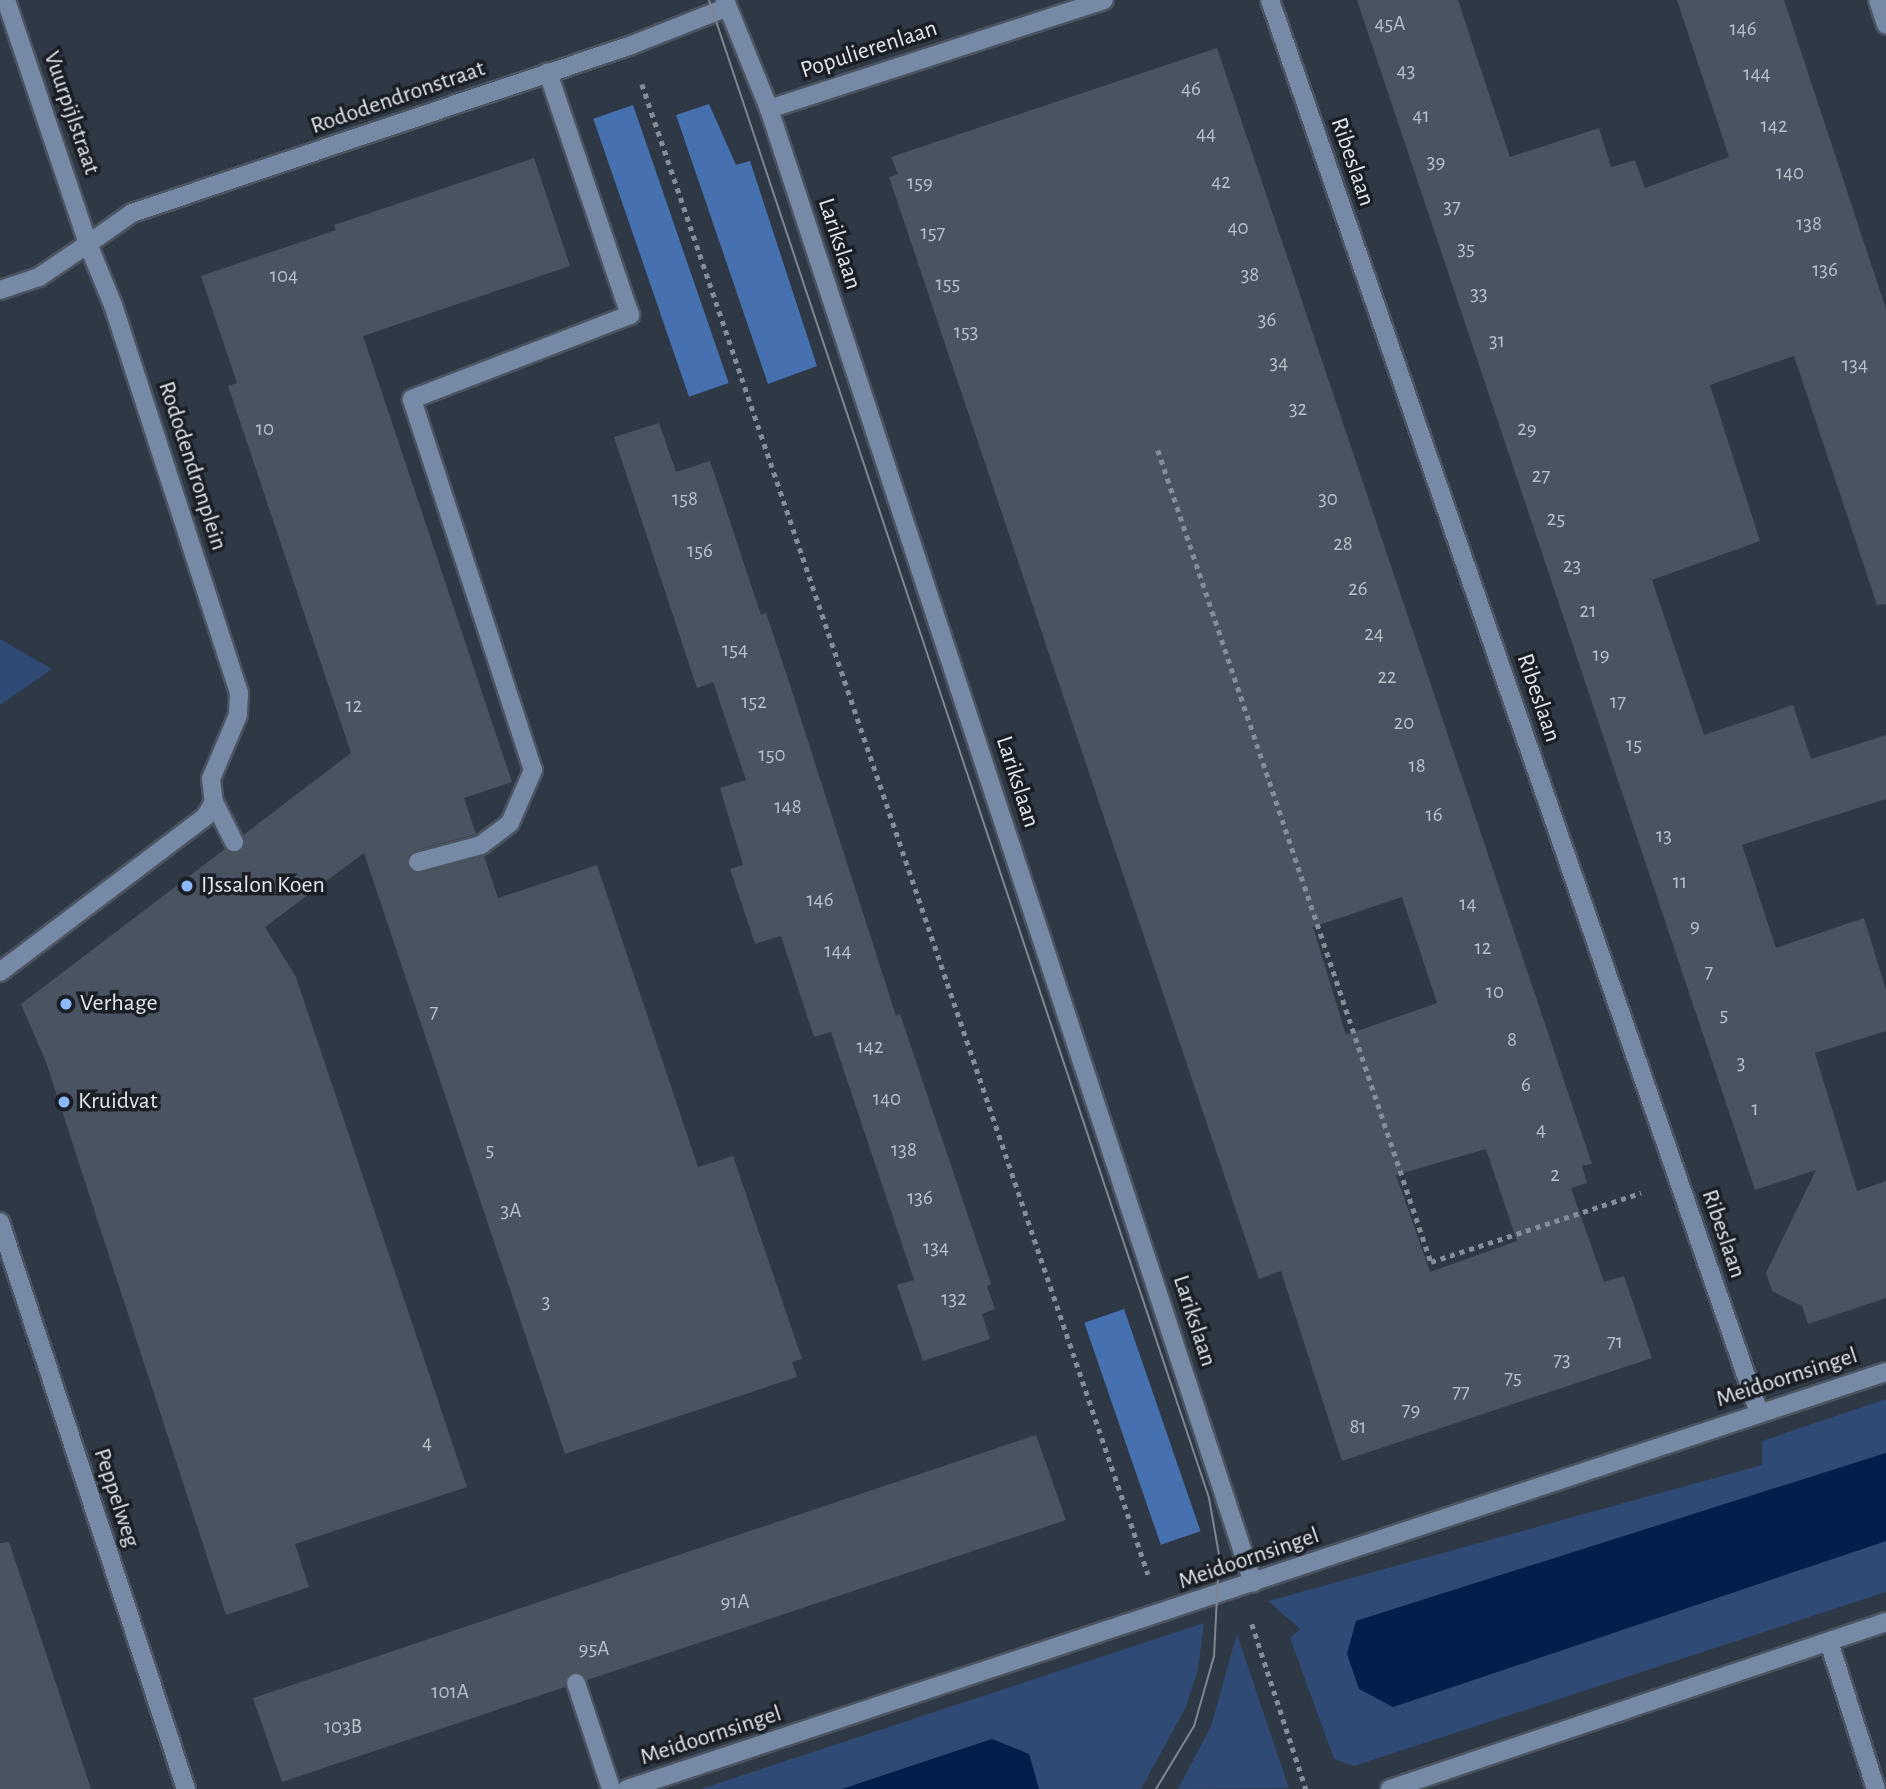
<!DOCTYPE html>
<style>
body{margin:0}
#map{position:relative;width:1886px;height:1789px;overflow:hidden;background:#2f3845;font-family:"Alegreya Sans",sans-serif}
div>[style]{position:absolute}
[style*='--x']{left:calc(var(--x)*1px);top:calc(var(--y)*1px);width:calc(var(--w)*1px);rotate:calc(var(--a)*1deg)}
.green>*{inset:0;background:#2f4a74}
.forest>*{inset:0;background:#4670b0;transform-origin:0 0}
.water>*{inset:0;background:#021e4a}
.building>*{inset:0;background:#495361}
.path>*{height:4.5px;margin-top:-2.25px;transform-origin:0;background:repeating-linear-gradient(90deg,#868d98 0 5px,transparent 0 10px)}
.roads{filter:drop-shadow(2px 0 #4b5460) drop-shadow(-2px 0 #4b5460) drop-shadow(0 2px #4b5460) drop-shadow(0 -2px #4b5460)}
.minor>*{height:18px;margin:-9px;padding:0 9px;transform-origin:9px;border-radius:9px;background:#768aa7}
.tram>*{height:2px;margin:-1px;padding:0 1px;transform-origin:1px;border-radius:1px;background:#7e8691}
.dots>*{width:19px;height:19px;translate:-50% -50%;box-sizing:border-box;border:4px solid #1b1f25;border-radius:50%}
span{translate:-50% -50%;white-space:nowrap;text-align:center;line-height:1.15;-webkit-text-stroke:7px #1b1f25;paint-order:stroke}
.number-label{font-size:21px;color:#bac0ca}
.number-label span{-webkit-text-stroke-width:0}
.street-label{font-size:24px;color:#dfe5ed}
.poi-label{font-size:24px;color:#dfe5ed}
.left{translate:0 -50%;text-align:left}
</style>
<div id="map">
<div class="green">
<i style="clip-path:polygon(0 639px,52px 669px,0 705px)"></i>
<i style="clip-path:polygon(1886px 1399px,1886px 1453px,1356px 1621px,1393px 1707px,1886px 1541px,1886px 1592px,1354px 1766px,1334px 1759px,1290px 1638px,1300px 1629px,1268px 1601px,1762px 1465px,1762px 1441px)"></i>
<i style="clip-path:polygon(1204px 1623px,1198px 1670px,1185px 1709px,1141px 1789px,1039px 1789px,1029px 1754px,992px 1739px,842px 1789px,701px 1789px)"></i>
<i style="clip-path:polygon(1237px 1634px,1289px 1788px,1178px 1789px,1211px 1726px)"></i>
</div>
<div class="forest">
<i style="clip-path:polygon(709px 104px,736px 165px,750px 161px,817px 366px,768px 384px,676px 115px)"></i>
<i style="left:633px;top:105px;width:294px;height:42px;rotate:71deg"></i>
<i style="left:1124px;top:1309px;width:235px;height:42px;rotate:71deg"></i>
</div>
<div class="water">
<i style="clip-path:polygon(1886px 1453px,1886px 1541px,1393px 1707px,1359px 1689px,1347px 1654px,1356px 1621px)"></i>
<i style="clip-path:polygon(992px 1739px,1029px 1754px,1039px 1789px,842px 1789px)"></i>
</div>
<div class="building">
<i style="clip-path:polygon(1357px 0,1458px 0,1510px 157px,1599px 128px,1611px 167px,1635px 160px,1645px 188px,1729px 157px,1677px 0,1784px 0,1886px 309px,1886px 604px,1877px 605px,1794px 356px,1710px 385px,1760px 541px,1652px 580px,1704px 735px,1793px 705px,1811px 759px,1886px 735px,1886px 799px,1742px 845px,1776px 948px,1864px 918px,1886px 990px,1886px 1031px,1815px 1053px,1857px 1191px,1886px 1181px,1886px 1298px,1808px 1324px,1802px 1306px,1772px 1291px,1766px 1273px,1816px 1170px,1755px 1190px)"></i>
<i style="clip-path:polygon(evenodd,1217px 48px,1592px 1164px,1582px 1166px,1587px 1183px,1571px 1188px,1604px 1282px,1624px 1276px,1652px 1358px,1342px 1461px,1281px 1271px,1259px 1279px,889px 177px,898px 174px,891px 157px,1217px 48px,1402px 897px,1437px 1003px,1346px 1035px,1313px 927px,1402px 897px,1217px 48px,1486px 1149px,1517px 1241px,1430px 1272px,1396px 1175px,1486px 1149px)"></i>
<i style="clip-path:polygon(534px 158px,570px 266px,363px 336px,512px 782px,464px 798px,476px 834px,414px 851px,407px 864px,420px 873px,484px 856px,498px 898px,597px 865px,698px 1167px,733px 1156px,802px 1359px,792px 1362px,797px 1377px,565px 1454px,364px 853px,265px 927px,296px 977px,467px 1487px,295px 1544px,309px 1587px,226px 1615px,46px 1062px,21px 1004px,225px 849px,240px 852px,245px 843px,243px 835px,351px 753px,228px 386px,237px 383px,201px 276px,336px 230px,334px 225px)"></i>
<i style="clip-path:polygon(659px 423px,676px 472px,710px 461px,761px 615px,766px 613px,790px 685px,896px 1016px,900px 1014px,991px 1284px,987px 1286px,995px 1309px,982px 1314px,990px 1339px,923px 1361px,897px 1285px,914px 1280px,831px 1032px,814px 1037px,781px 936px,755px 944px,730px 869px,743px 865px,720px 788px,746px 780px,713px 682px,697px 688px,614px 437px)"></i>
<i style="clip-path:polygon(1036px 1435px,1066px 1520px,587px 1680px,572px 1672px,565px 1687px,282px 1782px,253px 1698px)"></i>
<i style="clip-path:polygon(9px 1542px,91px 1789px,0 1789px,0 1543px)"></i>
</div>
<div class="path">
<i style="--x:642;--y:84;--w:1574;--a:71.24"></i>
<i style="--x:1158;--y:450;--w:857;--a:71.42"></i>
<i style="--x:1431;--y:1262;--w:221;--a:-18.2"></i>
<i style="--x:1252;--y:1624;--w:174;--a:71.9"></i>
</div>
<div class="roads">
<div class="minor">
<i style="--x:6;--y:0;--w:257;--a:71.4"></i>
<i style="--x:88;--y:244;--w:54;--a:-35.2"></i>
<i style="--x:132;--y:213;--w:524;--a:-18.57"></i>
<i style="--x:629;--y:46;--w:106;--a:-21.5"></i>
<i style="--x:725;--y:0;--w:118;--a:68"></i>
<i style="--x:769;--y:109;--w:1551;--a:71.82"></i>
<i style="--x:1270;--y:0;--w:1495;--a:70.91"></i>
<i style="--x:1878;--y:0;--w:26;--a:72"></i>
<i style="--x:769;--y:109;--w:352;--a:-18"></i>
<i style="--x:0;--y:290;--w:41;--a:-18.4"></i>
<i style="--x:39;--y:277;--w:59;--a:-34"></i>
<i style="--x:88;--y:244;--w:66;--a:67.7"></i>
<i style="--x:113;--y:305;--w:408;--a:72"></i>
<i style="--x:239;--y:693;--w:22;--a:93"></i>
<i style="--x:238;--y:715;--w:69;--a:112.9"></i>
<i style="--x:211;--y:779;--w:23;--a:83"></i>
<i style="--x:214;--y:802;--w:45;--a:63.4"></i>
<i style="--x:418;--y:862;--w:65;--a:-15.1"></i>
<i style="--x:481;--y:845;--w:36;--a:-37"></i>
<i style="--x:510;--y:823;--w:58;--a:-66.5"></i>
<i style="--x:533;--y:770;--w:390;--a:-108.1"></i>
<i style="--x:412;--y:399;--w:234;--a:-21.1"></i>
<i style="--x:630;--y:315;--w:256;--a:-108.7"></i>
<i style="--x:0;--y:972;--w:257;--a:-37.1"></i>
<i style="--x:205;--y:817;--w:17;--a:-59"></i>
<i style="--x:0;--y:1222;--w:597;--a:71.84"></i>
<i style="--x:1829;--y:1642;--w:154;--a:72.3"></i>
<i style="--x:576;--y:1683;--w:112;--a:71.7"></i>
<i style="--x:627;--y:1789;--w:1326;--a:-18.33"></i>
<i style="--x:1390;--y:1789;--w:523;--a:-18.61"></i>
</div>
</div>
<div class="tram">
<i style="--x:709;--y:0;--w:1579;--a:71.54"></i>
<i style="--x:1209;--y:1498;--w:58;--a:80"></i>
<i style="--x:1219;--y:1555;--w:101;--a:92.8"></i>
<i style="--x:1214;--y:1656;--w:73;--a:105.9"></i>
<i style="--x:1194;--y:1726;--w:74;--a:121.1"></i>
</div>
<div class="dots">
<i style="left:187px;top:886px;background:#8db9fc"></i>
<i style="left:66px;top:1004px;background:#8db9fc"></i>
<i style="left:64px;top:1102px;background:#8db9fc"></i>
</div>
<div class="number-label">
<span style="left:1390px;top:24px">45A</span>
<span style="left:1743px;top:29px">146</span>
<span style="left:1406px;top:71px">43</span>
<span style="left:1757px;top:74px">144</span>
<span style="left:1191px;top:89px">46</span>
<span style="left:1421px;top:116px">41</span>
<span style="left:1774px;top:126px">142</span>
<span style="left:1206px;top:134px">44</span>
<span style="left:1436px;top:162px">39</span>
<span style="left:1790px;top:173px">140</span>
<span style="left:1221px;top:182px">42</span>
<span style="left:920px;top:183px">159</span>
<span style="left:1452px;top:207px">37</span>
<span style="left:1809px;top:224px">138</span>
<span style="left:1238px;top:228px">40</span>
<span style="left:933px;top:233px">157</span>
<span style="left:1466px;top:249px">35</span>
<span style="left:1825px;top:270px">136</span>
<span style="left:1250px;top:275px">38</span>
<span style="left:284px;top:276px">104</span>
<span style="left:948px;top:284px">155</span>
<span style="left:1479px;top:294px">33</span>
<span style="left:1267px;top:320px">36</span>
<span style="left:966px;top:332px">153</span>
<span style="left:1497px;top:341px">31</span>
<span style="left:1279px;top:363px">34</span>
<span style="left:1855px;top:365px">134</span>
<span style="left:1298px;top:409px">32</span>
<span style="left:265px;top:429px">10</span>
<span style="left:1527px;top:429px">29</span>
<span style="left:1541px;top:476px">27</span>
<span style="left:685px;top:499px">158</span>
<span style="left:1328px;top:499px">30</span>
<span style="left:1556px;top:519px">25</span>
<span style="left:1343px;top:544px">28</span>
<span style="left:700px;top:551px">156</span>
<span style="left:1572px;top:566px">23</span>
<span style="left:1358px;top:589px">26</span>
<span style="left:1588px;top:611px">21</span>
<span style="left:1374px;top:634px">24</span>
<span style="left:735px;top:650px">154</span>
<span style="left:1601px;top:655px">19</span>
<span style="left:1387px;top:677px">22</span>
<span style="left:754px;top:702px">152</span>
<span style="left:1618px;top:702px">17</span>
<span style="left:354px;top:706px">12</span>
<span style="left:1404px;top:723px">20</span>
<span style="left:1634px;top:745px">15</span>
<span style="left:772px;top:755px">150</span>
<span style="left:1417px;top:766px">18</span>
<span style="left:788px;top:807px">148</span>
<span style="left:1434px;top:815px">16</span>
<span style="left:1664px;top:836px">13</span>
<span style="left:1680px;top:882px">11</span>
<span style="left:820px;top:900px">146</span>
<span style="left:1468px;top:904px">14</span>
<span style="left:1695px;top:926px">9</span>
<span style="left:1483px;top:948px">12</span>
<span style="left:838px;top:951px">144</span>
<span style="left:1709px;top:972px">7</span>
<span style="left:1495px;top:992px">10</span>
<span style="left:434px;top:1012px">7</span>
<span style="left:1724px;top:1015px">5</span>
<span style="left:1512px;top:1040px">8</span>
<span style="left:870px;top:1047px">142</span>
<span style="left:1741px;top:1063px">3</span>
<span style="left:1526px;top:1085px">6</span>
<span style="left:887px;top:1099px">140</span>
<span style="left:1755px;top:1109px">1</span>
<span style="left:1541px;top:1130px">4</span>
<span style="left:490px;top:1150px">5</span>
<span style="left:904px;top:1150px">138</span>
<span style="left:1555px;top:1175px">2</span>
<span style="left:920px;top:1198px">136</span>
<span style="left:511px;top:1211px">3A</span>
<span style="left:936px;top:1248px">134</span>
<span style="left:954px;top:1299px">132</span>
<span style="left:546px;top:1302px">3</span>
<span style="left:1615px;top:1342px">71</span>
<span style="left:1562px;top:1360px">73</span>
<span style="left:1513px;top:1378px">75</span>
<span style="left:1461px;top:1392px">77</span>
<span style="left:1411px;top:1410px">79</span>
<span style="left:1358px;top:1427px">81</span>
<span style="left:427px;top:1443px">4</span>
<span style="left:735px;top:1602px">91A</span>
<span style="left:594px;top:1649px">95A</span>
<span style="left:450px;top:1692px">101A</span>
<span style="left:343px;top:1727px">103B</span>
</div>
<div class="street-label">
<span style="left:869px;top:50px;rotate:-18deg">Populierenlaan</span>
<span style="left:398px;top:98px;rotate:-19deg">Rododendronstraat</span>
<span style="left:71px;top:113px;rotate:71deg">Vuurpijlstraat</span>
<span style="left:1352px;top:162px;rotate:71deg">Ribeslaan</span>
<span style="left:839px;top:244px;rotate:72deg">Larikslaan</span>
<span style="left:192px;top:466px;rotate:72deg">Rododendronplein</span>
<span style="left:1538px;top:698px;rotate:71deg">Ribeslaan</span>
<span style="left:1017px;top:782px;rotate:72deg">Larikslaan</span>
<span style="left:1723px;top:1234px;rotate:71deg">Ribeslaan</span>
<span style="left:1194px;top:1321px;rotate:72deg">Larikslaan</span>
<span style="left:1787px;top:1378px;rotate:-18deg">Meidoornsingel</span>
<span style="left:116px;top:1498px;rotate:72deg">Peppelweg</span>
<span style="left:1249px;top:1559px;rotate:-19deg">Meidoornsingel</span>
<span style="left:711px;top:1736px;rotate:-18deg">Meidoornsingel</span>
</div>
<div class="poi-label">
<span class="left" style="left:201px;top:886px">IJssalon Koen</span>
<span class="left" style="left:80px;top:1004px">Verhage</span>
<span class="left" style="left:78px;top:1102px">Kruidvat</span>
</div>
</div>
